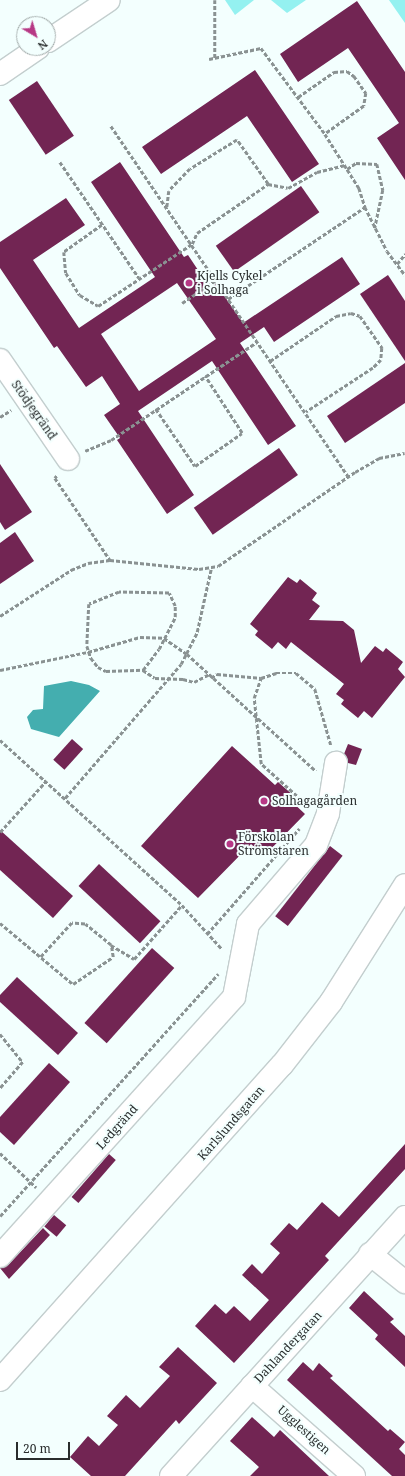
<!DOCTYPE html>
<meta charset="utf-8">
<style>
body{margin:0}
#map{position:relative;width:405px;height:1476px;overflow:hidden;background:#f3fffe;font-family:"Noto Serif",serif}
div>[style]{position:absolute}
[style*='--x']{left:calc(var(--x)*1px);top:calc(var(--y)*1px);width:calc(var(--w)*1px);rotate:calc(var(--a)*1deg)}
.green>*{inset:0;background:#94f1f0}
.water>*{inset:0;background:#44aeaf}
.building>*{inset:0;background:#722553;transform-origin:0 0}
.path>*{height:2.5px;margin-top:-1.25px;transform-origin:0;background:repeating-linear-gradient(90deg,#8a9292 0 4px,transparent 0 6px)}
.roads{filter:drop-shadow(1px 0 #c3cece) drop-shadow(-1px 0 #c3cece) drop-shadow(0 1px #c3cece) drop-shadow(0 -1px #c3cece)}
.minor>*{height:22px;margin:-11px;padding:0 11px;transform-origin:11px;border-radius:11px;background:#fff}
.major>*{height:22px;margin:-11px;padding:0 11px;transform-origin:11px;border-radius:11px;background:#fff}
.dots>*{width:11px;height:11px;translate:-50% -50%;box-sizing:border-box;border:2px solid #f3fffe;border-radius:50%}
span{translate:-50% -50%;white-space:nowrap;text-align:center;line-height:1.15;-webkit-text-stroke:4px #f3fffe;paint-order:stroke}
.poi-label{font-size:12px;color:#292d2d}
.left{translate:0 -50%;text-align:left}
.street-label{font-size:12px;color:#292d2d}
.north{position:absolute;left:16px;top:16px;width:40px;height:40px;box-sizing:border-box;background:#f3fffe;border:1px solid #a2abaa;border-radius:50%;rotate:142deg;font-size:11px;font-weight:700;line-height:16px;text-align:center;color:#292d2d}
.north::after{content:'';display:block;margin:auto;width:14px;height:18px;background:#b73885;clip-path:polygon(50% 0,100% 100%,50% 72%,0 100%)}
.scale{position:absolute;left:16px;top:1442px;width:54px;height:18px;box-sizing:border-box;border:2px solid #292d2d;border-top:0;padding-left:5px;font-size:12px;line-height:14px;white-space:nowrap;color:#292d2d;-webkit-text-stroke:3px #f3fffe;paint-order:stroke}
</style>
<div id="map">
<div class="green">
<i style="clip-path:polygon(225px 0,254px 0,235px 15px)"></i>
<i style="clip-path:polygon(271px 0,306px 0,287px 13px)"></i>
<i style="clip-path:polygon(389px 0,405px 0,405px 23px)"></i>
</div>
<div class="water">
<i style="clip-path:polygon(71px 681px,89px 685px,100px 691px,59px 737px,31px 729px,27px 717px,33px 710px,43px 709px,44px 686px)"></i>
</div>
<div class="building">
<i style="clip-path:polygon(357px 1px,405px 72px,405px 180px,377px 138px,399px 123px,348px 48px,298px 82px,280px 54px)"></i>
<i style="clip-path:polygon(255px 70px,319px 164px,292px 182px,247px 116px,161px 174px,142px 147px)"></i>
<i style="left:37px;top:81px;width:66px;height:34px;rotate:56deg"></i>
<i style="clip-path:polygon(evenodd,120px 162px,184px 257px,188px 255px,210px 288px,216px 284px,243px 323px,342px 257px,360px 284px,274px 342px,264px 327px,240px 343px,296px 426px,268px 445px,212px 361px,138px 411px,194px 495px,167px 514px,117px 440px,120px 438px,104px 415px,120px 404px,102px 376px,86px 387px,57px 346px,54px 348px,0 268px,0 242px,66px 198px,85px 225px,33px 260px,79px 328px,155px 277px,91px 182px,120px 162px,177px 283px,216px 339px,139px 391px,101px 334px,177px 283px)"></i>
<i style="left:301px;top:186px;width:32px;height:104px;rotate:55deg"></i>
<i style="clip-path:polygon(388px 275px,405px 301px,405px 361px,360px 294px)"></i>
<i style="clip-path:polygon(405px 363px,405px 403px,345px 443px,327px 416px)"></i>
<i style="left:279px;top:448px;width:33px;height:104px;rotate:55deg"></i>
<i style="clip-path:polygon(0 464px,32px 512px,5px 530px,0 522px)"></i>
<i style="clip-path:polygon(15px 532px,34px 561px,0 584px,0 543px)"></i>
<i style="clip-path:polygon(288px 577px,297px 583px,300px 579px,317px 593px,312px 600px,320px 606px,309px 620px,343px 621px,354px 630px,361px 663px,375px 646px,383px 652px,386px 648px,403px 662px,398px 669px,405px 677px,372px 718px,364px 711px,358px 718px,341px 704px,344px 700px,336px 694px,344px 684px,291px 642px,286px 649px,278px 642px,272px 649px,255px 635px,258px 631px,250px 624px)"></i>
<i style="left:72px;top:739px;width:15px;height:28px;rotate:42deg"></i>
<i style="clip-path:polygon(348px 744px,362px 749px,356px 765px,348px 763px,344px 754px)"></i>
<i style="clip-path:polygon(232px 746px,275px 785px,278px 782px,294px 796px,290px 800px,305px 814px,264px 856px,251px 844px,198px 898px,141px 846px)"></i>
<i style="clip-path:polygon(0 830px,73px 896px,53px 918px,0 870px)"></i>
<i style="left:330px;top:846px;width:16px;height:89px;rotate:38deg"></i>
<i style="left:99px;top:864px;width:84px;height:30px;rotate:43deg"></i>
<i style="left:152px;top:948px;width:30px;height:101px;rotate:42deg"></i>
<i style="clip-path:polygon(17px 977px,78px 1033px,58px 1055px,0 1002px,0 995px)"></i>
<i style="clip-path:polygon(49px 1063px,70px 1082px,14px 1145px,0 1132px,0 1117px)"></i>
<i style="clip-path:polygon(405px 1144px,405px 1169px,325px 1256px,329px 1260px,234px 1363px,195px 1326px,215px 1304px,226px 1314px,234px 1306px,250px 1321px,269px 1300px,242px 1275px,252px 1264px,262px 1274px,280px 1253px,270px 1244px,289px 1223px,297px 1230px,322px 1202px,339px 1217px)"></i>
<i style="left:109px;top:1154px;width:9px;height:57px;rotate:41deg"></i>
<i style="left:54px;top:1215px;width:16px;height:15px;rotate:40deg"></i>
<i style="clip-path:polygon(43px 1228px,50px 1235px,9px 1279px,0 1268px,9px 1264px)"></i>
<i style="clip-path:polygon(364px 1291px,394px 1319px,390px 1322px,405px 1336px,405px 1367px,375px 1339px,378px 1335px,349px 1308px)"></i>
<i style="clip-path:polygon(178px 1347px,217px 1383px,179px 1424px,176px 1420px,125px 1476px,91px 1476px,70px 1457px,88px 1436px,99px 1446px,118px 1425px,107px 1416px,126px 1395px,140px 1408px,170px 1376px,159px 1367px)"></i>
<i style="clip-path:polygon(303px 1362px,313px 1371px,319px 1363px,333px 1376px,330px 1378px,388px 1431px,390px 1429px,405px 1442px,399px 1449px,405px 1455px,405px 1476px,392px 1476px,287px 1380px)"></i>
<i style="clip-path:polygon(252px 1417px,274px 1437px,280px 1430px,329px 1476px,250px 1476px,259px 1467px,230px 1441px)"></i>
</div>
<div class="path">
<i style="--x:215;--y:0;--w:58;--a:90"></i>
<i style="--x:209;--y:59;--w:53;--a:-11.9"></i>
<i style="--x:261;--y:48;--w:107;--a:53.3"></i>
<i style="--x:325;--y:134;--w:64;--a:57.8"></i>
<i style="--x:359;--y:188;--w:20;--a:72"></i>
<i style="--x:365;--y:207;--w:49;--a:63.4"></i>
<i style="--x:387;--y:251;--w:30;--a:53"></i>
<i style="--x:298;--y:97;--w:44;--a:-34.8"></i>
<i style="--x:334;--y:72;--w:13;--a:-4"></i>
<i style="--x:347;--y:71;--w:9;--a:36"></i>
<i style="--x:354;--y:76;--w:21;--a:55"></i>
<i style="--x:366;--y:93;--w:13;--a:99"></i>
<i style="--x:364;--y:106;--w:48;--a:144.3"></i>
<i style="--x:111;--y:126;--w:423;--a:55.9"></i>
<i style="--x:60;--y:162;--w:140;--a:55.7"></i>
<i style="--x:347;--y:169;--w:11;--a:-34"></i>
<i style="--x:356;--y:163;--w:21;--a:3"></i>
<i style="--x:377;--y:164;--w:27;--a:77"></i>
<i style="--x:383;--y:190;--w:39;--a:102"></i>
<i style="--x:268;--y:184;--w:20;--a:11"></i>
<i style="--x:288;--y:188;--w:33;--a:-29"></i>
<i style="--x:317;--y:172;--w:29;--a:-14"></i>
<i style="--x:102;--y:225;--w:47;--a:144.6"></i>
<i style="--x:64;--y:252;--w:21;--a:85"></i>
<i style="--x:66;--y:273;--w:26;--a:58"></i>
<i style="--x:80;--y:295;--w:21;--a:31"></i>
<i style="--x:98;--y:306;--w:113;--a:-33.4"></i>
<i style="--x:192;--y:244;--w:12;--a:-66"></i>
<i style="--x:197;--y:233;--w:86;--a:-34.6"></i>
<i style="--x:268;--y:184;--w:54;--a:-125.2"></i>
<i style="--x:237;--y:140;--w:55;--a:148.3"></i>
<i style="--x:190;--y:169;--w:30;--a:134"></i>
<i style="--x:169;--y:191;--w:17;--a:97"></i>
<i style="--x:397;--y:264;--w:13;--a:-51"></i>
<i style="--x:228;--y:299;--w:165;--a:-33.9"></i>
<i style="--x:182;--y:303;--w:41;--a:-34.1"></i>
<i style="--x:270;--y:361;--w:80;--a:-34.3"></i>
<i style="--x:336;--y:316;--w:15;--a:-11"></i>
<i style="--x:351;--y:313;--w:9;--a:18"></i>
<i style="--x:360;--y:316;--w:39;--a:55"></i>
<i style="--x:382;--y:348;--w:12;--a:95"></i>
<i style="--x:381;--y:360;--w:11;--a:135"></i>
<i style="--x:373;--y:368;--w:80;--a:146.7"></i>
<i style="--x:156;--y:409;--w:69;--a:55.6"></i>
<i style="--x:195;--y:466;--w:57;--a:-35.1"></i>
<i style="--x:242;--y:433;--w:68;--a:-123"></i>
<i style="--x:0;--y:417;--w:13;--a:-32"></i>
<i style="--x:85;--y:451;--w:28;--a:-23"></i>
<i style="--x:111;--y:440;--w:176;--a:-33.9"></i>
<i style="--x:57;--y:476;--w:3;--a:135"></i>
<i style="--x:55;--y:478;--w:99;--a:56.1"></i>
<i style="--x:0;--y:616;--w:85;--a:-32.9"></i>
<i style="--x:71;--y:570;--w:18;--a:-22"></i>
<i style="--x:88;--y:563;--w:22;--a:-8"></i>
<i style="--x:110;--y:560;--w:89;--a:5.8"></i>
<i style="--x:199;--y:569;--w:19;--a:-9"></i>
<i style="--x:218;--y:566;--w:166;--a:-34.5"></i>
<i style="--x:355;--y:472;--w:28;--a:-30"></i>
<i style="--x:379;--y:458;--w:26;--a:-11"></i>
<i style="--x:0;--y:670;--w:90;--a:-11.6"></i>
<i style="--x:88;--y:652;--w:54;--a:-16.1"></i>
<i style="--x:140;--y:637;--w:24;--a:2"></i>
<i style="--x:164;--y:638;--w:28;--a:35"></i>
<i style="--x:187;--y:654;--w:174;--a:42.2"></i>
<i style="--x:143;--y:670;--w:26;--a:-53"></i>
<i style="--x:159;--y:649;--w:36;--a:-63"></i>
<i style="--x:175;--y:617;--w:11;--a:-90"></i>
<i style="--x:175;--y:606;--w:14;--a:-115"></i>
<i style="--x:169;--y:593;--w:50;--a:-178.9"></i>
<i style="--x:119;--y:592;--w:32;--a:158"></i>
<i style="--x:89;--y:604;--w:42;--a:92.7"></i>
<i style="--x:87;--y:646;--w:13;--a:72"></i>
<i style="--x:91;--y:658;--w:11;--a:52"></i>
<i style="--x:98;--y:667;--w:9;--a:27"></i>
<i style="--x:106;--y:671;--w:37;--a:-2"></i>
<i style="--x:143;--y:670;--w:14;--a:34"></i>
<i style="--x:155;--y:678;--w:28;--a:2"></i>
<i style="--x:183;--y:679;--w:11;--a:15"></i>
<i style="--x:194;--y:682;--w:16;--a:-27"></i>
<i style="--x:211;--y:678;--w:7;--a:-34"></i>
<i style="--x:217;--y:674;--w:44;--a:5.2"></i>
<i style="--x:0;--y:740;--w:246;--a:42.2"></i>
<i style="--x:182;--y:905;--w:59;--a:47.7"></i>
<i style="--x:65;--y:798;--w:177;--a:-49.1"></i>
<i style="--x:181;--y:664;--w:36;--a:-63"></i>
<i style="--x:197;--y:632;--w:65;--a:-77.5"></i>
<i style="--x:310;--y:808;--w:66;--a:-138.1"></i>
<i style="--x:261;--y:764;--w:66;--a:-96.1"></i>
<i style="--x:254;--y:698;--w:21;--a:-71"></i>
<i style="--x:261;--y:678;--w:16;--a:-18"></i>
<i style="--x:276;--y:673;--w:20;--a:0"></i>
<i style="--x:296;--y:673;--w:25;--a:40"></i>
<i style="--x:315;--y:689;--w:58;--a:74.1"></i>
<i style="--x:0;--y:832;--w:69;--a:-48"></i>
<i style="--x:0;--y:923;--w:95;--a:39.9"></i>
<i style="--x:73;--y:984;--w:48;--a:-34"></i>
<i style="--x:113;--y:957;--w:12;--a:-99"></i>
<i style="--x:111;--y:945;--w:33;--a:-141"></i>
<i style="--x:85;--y:924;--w:13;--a:-176"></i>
<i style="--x:72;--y:923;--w:46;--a:132.4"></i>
<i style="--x:207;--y:934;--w:140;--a:-48.8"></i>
<i style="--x:111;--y:945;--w:27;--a:31"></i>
<i style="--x:134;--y:959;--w:72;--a:-48.4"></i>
<i style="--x:0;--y:1034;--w:36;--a:51"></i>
<i style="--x:23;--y:1062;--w:35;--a:131"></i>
<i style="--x:0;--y:1153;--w:50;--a:43.4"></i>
<i style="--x:0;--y:1216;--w:326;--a:-48"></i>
</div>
<div class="roads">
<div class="minor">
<i style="--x:48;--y:41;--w:73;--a:-33.9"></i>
<i style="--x:0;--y:74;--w:46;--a:-34.4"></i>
<i style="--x:0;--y:360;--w:120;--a:55.5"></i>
<i style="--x:370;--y:1254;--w:45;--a:38.7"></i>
<i style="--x:0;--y:1256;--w:349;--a:-47.9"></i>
<i style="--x:234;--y:997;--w:74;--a:-79.1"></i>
<i style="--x:248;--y:924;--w:104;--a:-49.3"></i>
<i style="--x:316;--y:845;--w:34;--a:-69"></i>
<i style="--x:328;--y:813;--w:51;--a:-80.9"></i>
<i style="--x:252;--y:1386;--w:136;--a:41.4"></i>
<i style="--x:171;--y:1476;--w:349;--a:-47.9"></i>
</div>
<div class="major">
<i style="--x:0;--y:1380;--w:423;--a:-48.2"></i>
<i style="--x:282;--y:1065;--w:80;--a:-52.1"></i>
<i style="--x:331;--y:1002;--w:138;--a:-57.7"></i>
</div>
</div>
<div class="dots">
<i style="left:189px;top:283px;background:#b73885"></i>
<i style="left:264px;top:801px;background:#b73885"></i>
<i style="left:230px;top:844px;background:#b73885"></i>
</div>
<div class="poi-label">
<span class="left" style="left:197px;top:283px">Kjells Cykel<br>i Solhaga</span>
<span class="left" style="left:272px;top:801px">Solhagagården</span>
<span class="left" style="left:238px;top:844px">Förskolan<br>Strömstaren</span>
</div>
<div class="street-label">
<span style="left:34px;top:410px;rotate:55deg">Stödjegränd</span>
<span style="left:231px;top:1123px;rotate:-49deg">Karlslundsgatan</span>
<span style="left:117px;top:1127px;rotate:-48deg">Ledgränd</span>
<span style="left:288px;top:1347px;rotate:-47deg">Dahlandergatan</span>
<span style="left:304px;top:1430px;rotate:42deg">Ugglestigen</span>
</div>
<div class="north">N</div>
<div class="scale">20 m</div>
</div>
